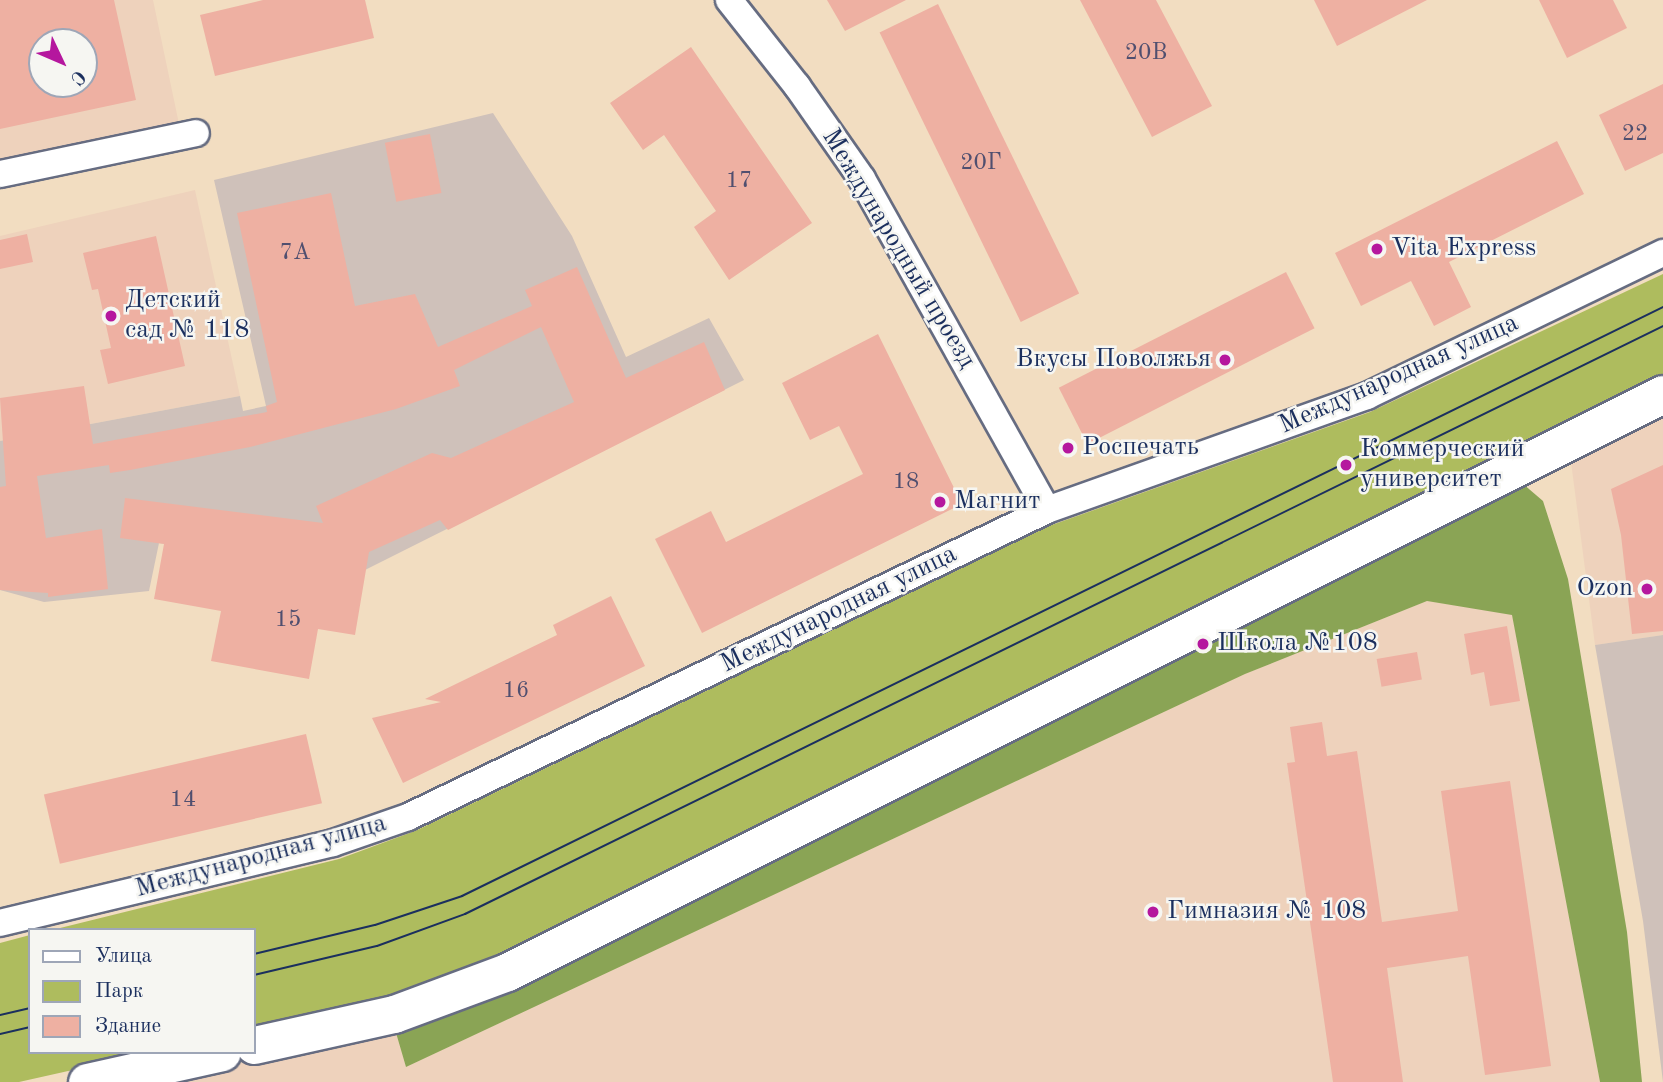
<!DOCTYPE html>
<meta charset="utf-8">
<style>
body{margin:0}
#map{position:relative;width:1663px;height:1082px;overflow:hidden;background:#f2ddc1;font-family:"Old Standard TT",serif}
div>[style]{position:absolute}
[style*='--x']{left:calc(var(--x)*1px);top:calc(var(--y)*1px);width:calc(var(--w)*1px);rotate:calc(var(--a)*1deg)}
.built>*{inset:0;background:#eed2bc}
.industrial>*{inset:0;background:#cfc1ba}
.green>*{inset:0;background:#aebc5e}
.forest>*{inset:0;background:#8aa455}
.building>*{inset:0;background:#eeb0a2;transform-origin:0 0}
.roads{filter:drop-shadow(2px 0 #666c81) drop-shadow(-2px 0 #666c81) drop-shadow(0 2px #666c81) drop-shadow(0 -2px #666c81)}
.street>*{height:26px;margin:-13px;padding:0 13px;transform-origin:13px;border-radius:13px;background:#fff}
.secondary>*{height:37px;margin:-18.5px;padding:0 18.5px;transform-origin:18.5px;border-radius:18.5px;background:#fff}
.tram>*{height:2px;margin:-1px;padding:0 1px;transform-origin:1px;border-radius:1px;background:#1b2f5e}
.dots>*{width:19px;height:19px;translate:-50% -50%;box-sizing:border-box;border:4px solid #f6f6f2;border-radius:50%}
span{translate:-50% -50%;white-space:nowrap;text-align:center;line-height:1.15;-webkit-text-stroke:5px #f6f6f2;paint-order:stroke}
.number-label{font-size:23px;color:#504f6f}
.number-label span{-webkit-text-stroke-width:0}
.street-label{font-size:26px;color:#1b2f5e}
.poi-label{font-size:26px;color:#1b2f5e}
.left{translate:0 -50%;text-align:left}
.right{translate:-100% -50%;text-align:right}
.legend{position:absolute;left:28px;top:928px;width:228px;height:126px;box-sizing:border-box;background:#f6f6f2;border:2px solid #9ea6b7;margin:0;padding:9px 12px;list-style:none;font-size:21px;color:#1b2f5e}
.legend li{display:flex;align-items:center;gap:14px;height:35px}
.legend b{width:35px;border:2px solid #9ea6b7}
.north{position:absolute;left:28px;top:28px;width:70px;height:70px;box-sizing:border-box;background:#f6f6f2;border:2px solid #9ea6b7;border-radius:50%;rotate:134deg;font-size:19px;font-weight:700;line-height:28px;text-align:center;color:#1b2f5e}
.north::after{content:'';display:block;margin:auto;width:24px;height:32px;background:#b5179e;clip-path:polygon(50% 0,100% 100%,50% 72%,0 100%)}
</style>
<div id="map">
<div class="built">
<i style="clip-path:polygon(evenodd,0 0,153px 0,179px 124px,0 166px,0 0,42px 42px,84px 42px,84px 84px,42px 84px,42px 42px)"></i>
<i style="clip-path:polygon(195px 190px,240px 396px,0 441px,0 236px)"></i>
<i style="clip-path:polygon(1663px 408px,1663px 635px,1595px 645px,1571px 462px,1588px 445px)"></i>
<i style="clip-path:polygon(1427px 601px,1512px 614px,1600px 1082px,162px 1082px,394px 1026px,406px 1067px,1245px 674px)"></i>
</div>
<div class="industrial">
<i style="clip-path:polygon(493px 113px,572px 236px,626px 357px,709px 318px,744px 380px,355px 575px,284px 559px,159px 543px,149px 591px,44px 602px,0 590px,0 441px,240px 396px,243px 411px,266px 406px,214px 180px)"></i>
<i style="clip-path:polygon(1663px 635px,1663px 1082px,1643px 921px,1595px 645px)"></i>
</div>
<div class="green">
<i style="clip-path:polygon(1663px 274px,1663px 379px,503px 961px,391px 999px,254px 1030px,254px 930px,52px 930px,339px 859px,415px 831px,1049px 526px,1370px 412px)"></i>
<i style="clip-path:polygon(30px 935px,30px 1052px,153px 1052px,19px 1082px,0 1082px,0 943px)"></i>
</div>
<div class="forest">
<i style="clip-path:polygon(1523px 484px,1543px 501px,1568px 579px,1627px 932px,1642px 1082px,1600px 1082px,1512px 615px,1427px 601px,1245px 674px,406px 1067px,394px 1026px)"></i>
</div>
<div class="building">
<i style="clip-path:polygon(evenodd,0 0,114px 0,136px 100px,0 129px,0 0,42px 42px,84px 42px,84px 84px,42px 84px,42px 42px)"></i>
<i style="clip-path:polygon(263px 0,365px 0,374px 38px,215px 76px,200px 15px)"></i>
<i style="clip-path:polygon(827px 0,906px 0,845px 31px)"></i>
<i style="clip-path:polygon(1080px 0,1156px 0,1212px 106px,1152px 137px)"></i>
<i style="clip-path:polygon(1314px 0,1427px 0,1337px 46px)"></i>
<i style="clip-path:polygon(1539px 0,1613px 0,1627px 28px,1567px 58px)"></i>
<i style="left:938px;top:4px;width:322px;height:65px;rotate:64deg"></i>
<i style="clip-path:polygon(691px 47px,812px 223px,729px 280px,694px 227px,716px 211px,664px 135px,643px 150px,610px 103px)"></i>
<i style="clip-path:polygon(1663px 84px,1663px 153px,1625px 171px,1599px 115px)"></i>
<i style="left:430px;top:134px;width:60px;height:46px;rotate:79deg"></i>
<i style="clip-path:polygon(1557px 141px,1584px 194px,1449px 262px,1471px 307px,1434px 326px,1411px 281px,1361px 306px,1335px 253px)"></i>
<i style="clip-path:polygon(331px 193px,355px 306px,415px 294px,438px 347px,532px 306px,525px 290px,577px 267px,626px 378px,704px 342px,725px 390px,448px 530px,440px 520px,369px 552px,355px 635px,318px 629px,309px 679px,211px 661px,221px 611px,154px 599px,164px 544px,120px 538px,125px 498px,323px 523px,316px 506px,432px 453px,451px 458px,574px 402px,541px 327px,454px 370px,460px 386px,396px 409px,250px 447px,130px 470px,110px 473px,109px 465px,37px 476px,46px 538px,102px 529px,108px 589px,48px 597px,48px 593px,0 590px,0 487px,6px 486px,0 398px,84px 386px,93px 444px,267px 412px,266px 406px,277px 402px,237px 213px)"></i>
<i style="clip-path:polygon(27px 234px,33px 262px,0 269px,0 240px)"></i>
<i style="clip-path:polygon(156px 236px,185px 366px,108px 384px,100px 350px,111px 348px,98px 289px,92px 290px,83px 253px)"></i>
<i style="left:1286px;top:272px;width:63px;height:255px;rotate:63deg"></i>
<i style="clip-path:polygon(878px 334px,962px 504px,702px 633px,655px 539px,711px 511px,726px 542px,863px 474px,839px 426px,810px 440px,782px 383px)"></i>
<i style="clip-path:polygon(1663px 465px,1663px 631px,1632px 634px,1621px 535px,1611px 489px)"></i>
<i style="clip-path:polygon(611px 596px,645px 666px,403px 783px,372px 718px,441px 702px,425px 699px,557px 635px,553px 625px)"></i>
<i style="clip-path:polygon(1507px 626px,1520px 701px,1490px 706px,1484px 672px,1471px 675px,1464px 634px)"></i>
<i style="left:1417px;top:652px;width:28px;height:41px;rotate:80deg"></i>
<i style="clip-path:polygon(1322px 722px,1327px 756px,1357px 751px,1382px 922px,1458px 911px,1441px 791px,1510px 781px,1551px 1066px,1485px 1075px,1468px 956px,1387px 968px,1403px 1082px,1333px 1082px,1287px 763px,1295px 762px,1290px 727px)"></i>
<i style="left:306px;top:734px;width:71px;height:269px;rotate:77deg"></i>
</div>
<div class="roads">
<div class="street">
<i style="--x:729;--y:0;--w:110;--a:51.7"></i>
<i style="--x:797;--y:86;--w:113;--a:55"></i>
<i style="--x:862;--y:179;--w:379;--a:60.8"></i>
<i style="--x:0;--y:174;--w:200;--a:-11.8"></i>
<i style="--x:0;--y:923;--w:342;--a:-13.5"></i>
<i style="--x:333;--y:843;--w:79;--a:-19.1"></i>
<i style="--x:408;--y:817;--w:709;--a:-25.66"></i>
<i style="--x:1047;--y:510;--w:340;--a:-19.6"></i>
<i style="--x:1367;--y:396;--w:329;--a:-25.8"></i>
</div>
<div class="secondary">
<i style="--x:254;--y:1045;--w:143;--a:-12.5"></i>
<i style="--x:394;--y:1014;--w:121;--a:-20.4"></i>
<i style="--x:507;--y:972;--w:1292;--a:-26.57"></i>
<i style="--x:87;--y:1082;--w:138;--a:-12.5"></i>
</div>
</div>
<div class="tram">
<i style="--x:254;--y:954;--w:124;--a:-13.5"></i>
<i style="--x:375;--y:925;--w:92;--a:-18.4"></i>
<i style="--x:462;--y:896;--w:1338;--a:-26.12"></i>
<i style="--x:254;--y:975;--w:126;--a:-13.3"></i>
<i style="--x:377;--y:946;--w:94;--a:-20"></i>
<i style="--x:465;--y:914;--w:1335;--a:-26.14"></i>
<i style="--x:0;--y:1015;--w:31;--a:-13"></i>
<i style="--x:0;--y:1034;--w:31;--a:-13"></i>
</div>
<div class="dots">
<i style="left:1377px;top:249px;background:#b5179e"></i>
<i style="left:111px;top:316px;background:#b5179e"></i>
<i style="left:1225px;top:360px;background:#b5179e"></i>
<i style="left:1068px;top:448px;background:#b5179e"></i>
<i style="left:1346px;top:465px;background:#b5179e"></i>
<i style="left:940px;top:502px;background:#b5179e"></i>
<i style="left:1647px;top:589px;background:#b5179e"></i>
<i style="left:1203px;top:644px;background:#b5179e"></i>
<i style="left:1153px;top:912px;background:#b5179e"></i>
</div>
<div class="number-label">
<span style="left:1146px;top:53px">20В</span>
<span style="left:1635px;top:134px">22</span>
<span style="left:981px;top:163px">20Г</span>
<span style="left:739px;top:181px">17</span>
<span style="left:295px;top:253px">7А</span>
<span style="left:906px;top:482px">18</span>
<span style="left:288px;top:620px">15</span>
<span style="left:516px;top:691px">16</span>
<span style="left:183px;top:800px">14</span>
</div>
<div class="street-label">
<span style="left:898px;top:249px;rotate:59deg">Международный проезд</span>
<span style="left:1399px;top:375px;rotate:-24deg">Международная улица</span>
<span style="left:839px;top:610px;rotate:-26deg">Международная улица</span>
<span style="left:261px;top:857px;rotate:-15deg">Международная улица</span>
</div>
<div class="poi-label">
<span class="left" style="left:1391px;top:249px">Vita Express</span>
<span class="left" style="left:125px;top:316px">Детский<br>сад № 118</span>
<span class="right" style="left:1211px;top:360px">Вкусы Поволжья</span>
<span class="left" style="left:1082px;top:448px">Роспечать</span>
<span class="left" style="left:1360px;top:465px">Коммерческий<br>университет</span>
<span class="left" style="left:954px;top:502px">Магнит</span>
<span class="right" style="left:1633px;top:589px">Ozon</span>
<span class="left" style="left:1217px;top:644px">Школа №108</span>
<span class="left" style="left:1167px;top:912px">Гимназия № 108</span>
</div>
<ul class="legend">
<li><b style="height:9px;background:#fff"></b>Улица</li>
<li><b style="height:19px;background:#aebc5e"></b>Парк</li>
<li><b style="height:19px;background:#eeb0a2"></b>Здание</li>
</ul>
<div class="north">С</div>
</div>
